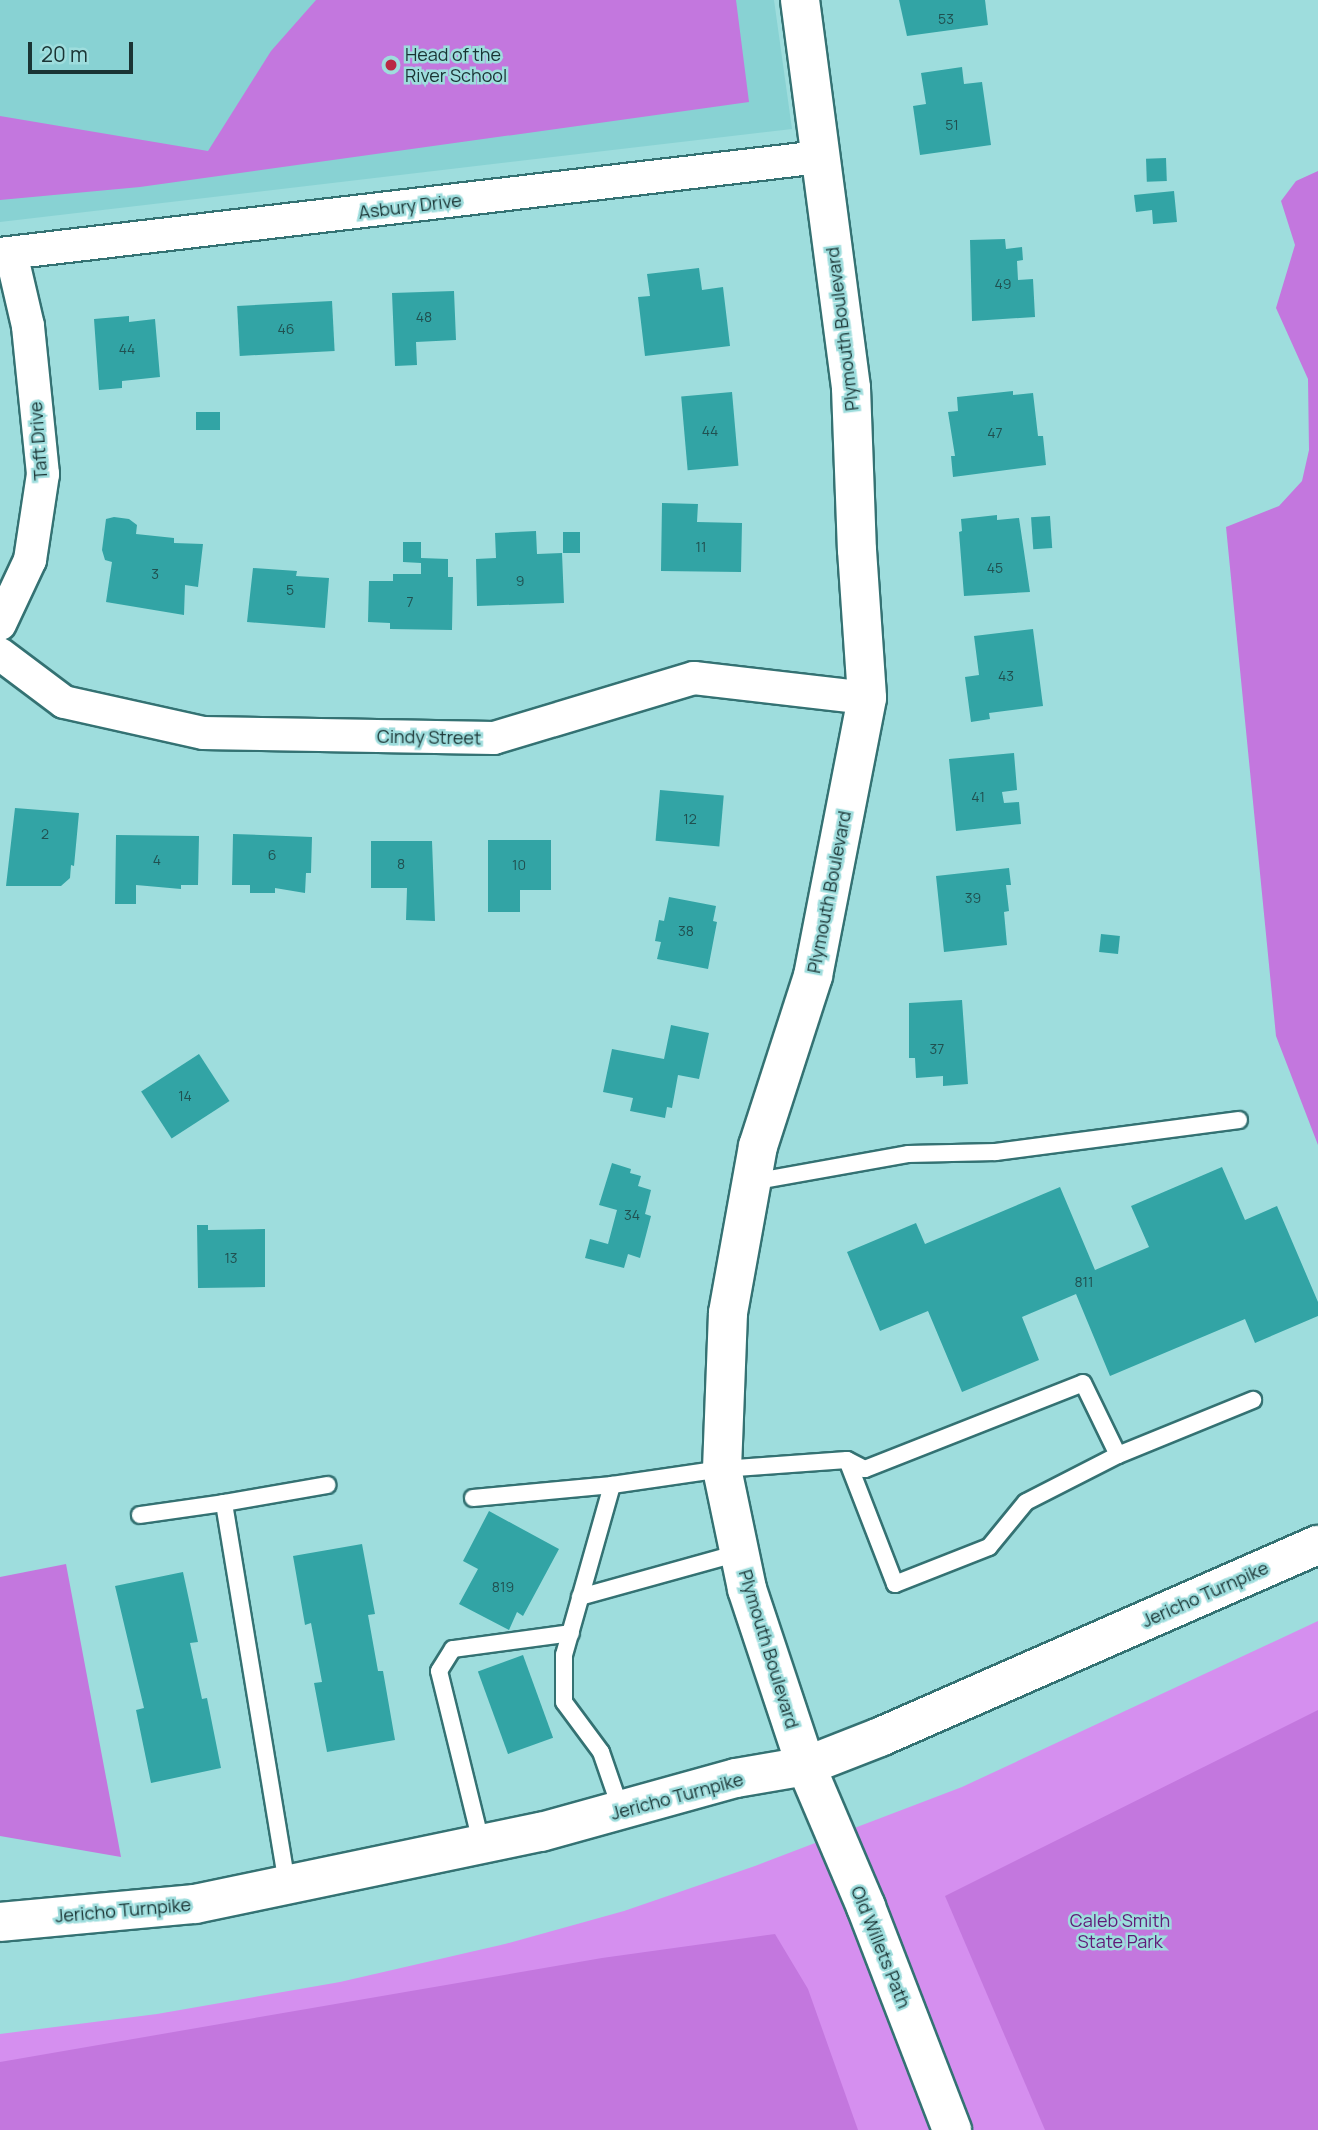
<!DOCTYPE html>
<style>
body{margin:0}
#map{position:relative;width:1318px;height:2130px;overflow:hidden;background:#9edddd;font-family:Manrope,sans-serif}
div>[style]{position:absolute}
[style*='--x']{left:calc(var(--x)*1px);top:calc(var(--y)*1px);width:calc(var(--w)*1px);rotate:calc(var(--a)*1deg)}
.built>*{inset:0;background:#88d2d3}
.green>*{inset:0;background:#d58fef}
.forest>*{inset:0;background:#c377de}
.building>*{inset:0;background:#32a4a5;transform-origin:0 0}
.roads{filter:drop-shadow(2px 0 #347273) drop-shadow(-2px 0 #347273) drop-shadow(0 2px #347273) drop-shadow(0 -2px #347273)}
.service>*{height:16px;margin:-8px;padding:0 8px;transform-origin:8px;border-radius:8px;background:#fff}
.minor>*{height:32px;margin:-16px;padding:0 16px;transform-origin:16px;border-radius:16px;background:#fff}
.secondary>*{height:38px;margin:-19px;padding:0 19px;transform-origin:19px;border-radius:19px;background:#fff}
.primary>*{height:38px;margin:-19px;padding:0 19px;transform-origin:19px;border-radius:19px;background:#fff}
.dots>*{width:19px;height:19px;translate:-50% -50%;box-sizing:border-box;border:4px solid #9edddd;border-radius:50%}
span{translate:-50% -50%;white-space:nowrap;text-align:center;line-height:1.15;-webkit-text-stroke:5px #9edddd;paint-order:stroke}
.number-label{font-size:14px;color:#205050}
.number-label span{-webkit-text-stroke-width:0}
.poi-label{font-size:18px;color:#1a3434}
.left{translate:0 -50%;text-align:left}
.street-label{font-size:18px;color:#1a3434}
.park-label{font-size:18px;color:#601a77}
.scale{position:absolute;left:28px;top:42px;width:105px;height:32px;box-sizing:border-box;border:4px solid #1a3434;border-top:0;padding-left:9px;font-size:21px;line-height:24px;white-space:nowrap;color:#1a3434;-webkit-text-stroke:5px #9edddd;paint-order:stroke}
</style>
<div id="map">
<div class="built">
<i style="clip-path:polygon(0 0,774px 0,792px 129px,0 222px)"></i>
</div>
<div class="green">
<i style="clip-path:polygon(1318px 1621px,1318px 2130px,0 2130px,0 2034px,157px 2014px,340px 1982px,505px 1944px,624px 1911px,755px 1866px,962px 1787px)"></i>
</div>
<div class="forest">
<i style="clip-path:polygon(316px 0,736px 0,749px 102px,140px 187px,0 200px,0 116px,208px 151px,271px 51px)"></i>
<i style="clip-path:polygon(1318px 171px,1318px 1145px,1276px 1036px,1226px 527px,1279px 506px,1302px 481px,1309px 450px,1308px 379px,1276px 308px,1295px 245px,1281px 201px,1296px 181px)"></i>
<i style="clip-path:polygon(66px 1564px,121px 1857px,0 1836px,0 1577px)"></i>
<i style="clip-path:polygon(1318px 1710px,1318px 2130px,1045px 2130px,945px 1896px)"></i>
<i style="clip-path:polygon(775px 1934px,808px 1989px,858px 2130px,0 2130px,0 2062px,602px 1958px)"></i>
</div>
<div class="building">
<i style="clip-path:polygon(899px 0,985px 0,988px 25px,907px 36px)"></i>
<i style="clip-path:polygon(962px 67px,964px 84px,982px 82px,991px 145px,920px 155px,913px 106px,926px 104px,921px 73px)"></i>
<i style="left:1166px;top:158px;width:23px;height:20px;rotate:88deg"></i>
<i style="clip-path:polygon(1174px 191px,1177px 222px,1153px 224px,1152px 210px,1136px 212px,1134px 195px)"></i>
<i style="clip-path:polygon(1005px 239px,1006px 249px,1022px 247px,1023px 260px,1017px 261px,1018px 280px,1033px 279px,1035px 317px,972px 321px,970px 240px)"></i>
<i style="clip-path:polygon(699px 268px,702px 290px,723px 287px,730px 346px,645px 356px,638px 297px,650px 296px,647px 274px)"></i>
<i style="clip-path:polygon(454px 291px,456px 340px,416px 342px,417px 365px,395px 366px,392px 293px)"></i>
<i style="left:332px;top:301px;width:50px;height:95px;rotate:87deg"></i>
<i style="clip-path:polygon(129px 316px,129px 322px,155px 319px,160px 377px,122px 381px,122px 388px,99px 390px,94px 319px)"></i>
<i style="clip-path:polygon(1013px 391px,1013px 395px,1033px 393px,1038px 436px,1043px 436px,1046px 465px,953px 477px,951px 456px,955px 456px,948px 412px,958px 411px,957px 397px)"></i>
<i style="left:732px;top:392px;width:74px;height:51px;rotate:85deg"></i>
<i style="left:196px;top:412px;width:24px;height:18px"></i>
<i style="clip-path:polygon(662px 503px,698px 504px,697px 522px,742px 523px,741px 572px,661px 571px)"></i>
<i style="clip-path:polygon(997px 515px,997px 520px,1019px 518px,1030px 592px,964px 596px,959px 532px,962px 531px,961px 519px)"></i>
<i style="left:1050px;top:516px;width:32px;height:19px;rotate:86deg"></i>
<i style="clip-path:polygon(114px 517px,129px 519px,137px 525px,136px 534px,174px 538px,174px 543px,203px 544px,198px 587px,185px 585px,184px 615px,106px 602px,112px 562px,105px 560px,102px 550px,106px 519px)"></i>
<i style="clip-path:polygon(536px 531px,537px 554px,562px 553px,564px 603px,477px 606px,476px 559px,496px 558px,495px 533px)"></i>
<i style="left:563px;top:532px;width:17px;height:21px"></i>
<i style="clip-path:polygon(403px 542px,421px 542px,421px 558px,448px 559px,448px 577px,453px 577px,452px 630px,390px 629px,390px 623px,368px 622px,369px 581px,393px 581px,393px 574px,421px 574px,421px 563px,403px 562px)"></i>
<i style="clip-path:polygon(253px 568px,297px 571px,296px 576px,329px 578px,325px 628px,247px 622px)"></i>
<i style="clip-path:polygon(1033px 629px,1043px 706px,989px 713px,990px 719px,971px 722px,965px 677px,979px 675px,974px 636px)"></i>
<i style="clip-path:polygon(1014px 753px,1017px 790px,1002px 792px,1004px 803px,1019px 802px,1021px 824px,956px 831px,949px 759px)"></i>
<i style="left:660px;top:790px;width:64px;height:51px;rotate:5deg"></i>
<i style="clip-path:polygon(15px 808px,79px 813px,74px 866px,71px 865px,70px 878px,61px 886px,6px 886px)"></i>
<i style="clip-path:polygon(233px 834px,312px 837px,311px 873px,306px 873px,305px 893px,275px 888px,275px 893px,250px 893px,250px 885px,232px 885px)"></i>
<i style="clip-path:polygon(116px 835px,199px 836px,198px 885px,181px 885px,181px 889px,136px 885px,136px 904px,115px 904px)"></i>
<i style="clip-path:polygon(488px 840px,551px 840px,551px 890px,520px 890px,520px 912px,488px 912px)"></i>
<i style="clip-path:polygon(371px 841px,432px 841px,435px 921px,406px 920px,407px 888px,371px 888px)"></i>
<i style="clip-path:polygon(1009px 868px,1011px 885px,1006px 885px,1009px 911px,1004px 912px,1007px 945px,944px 952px,936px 876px)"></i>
<i style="clip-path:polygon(669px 897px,716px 906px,713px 921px,717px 922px,708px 969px,657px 959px,661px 942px,655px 941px,659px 920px,664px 921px)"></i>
<i style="left:1101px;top:934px;width:19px;height:18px;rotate:6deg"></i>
<i style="clip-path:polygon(962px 1000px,968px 1084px,943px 1086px,943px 1076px,916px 1078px,915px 1058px,909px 1058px,909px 1003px)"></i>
<i style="clip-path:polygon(671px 1025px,709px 1033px,699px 1079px,678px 1075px,672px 1108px,667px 1107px,665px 1118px,630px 1111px,633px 1098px,603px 1092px,612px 1049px,664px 1059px)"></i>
<i style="left:199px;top:1054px;width:56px;height:69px;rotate:57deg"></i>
<i style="clip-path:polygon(612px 1163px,631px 1169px,630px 1173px,641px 1176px,638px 1186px,651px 1190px,645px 1214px,651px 1216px,640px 1258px,628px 1254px,624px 1268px,585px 1258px,590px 1239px,608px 1244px,617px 1210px,599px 1205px)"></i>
<i style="clip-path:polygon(1222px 1167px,1245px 1220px,1277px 1206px,1318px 1302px,1318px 1316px,1255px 1343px,1245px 1319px,1110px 1376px,1076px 1294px,1022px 1317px,1039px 1360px,962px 1392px,928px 1311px,880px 1331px,847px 1252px,916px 1223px,925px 1244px,1060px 1187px,1095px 1270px,1149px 1247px,1131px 1206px)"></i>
<i style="clip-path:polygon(197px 1225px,208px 1225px,208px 1230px,265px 1229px,265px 1287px,198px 1288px)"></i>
<i style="clip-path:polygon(489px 1511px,559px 1549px,523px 1616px,517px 1612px,509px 1630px,459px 1604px,478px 1569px,463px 1561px)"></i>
<i style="clip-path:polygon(362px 1544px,375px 1614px,368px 1615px,378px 1671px,383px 1671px,395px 1740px,327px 1752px,314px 1683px,322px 1682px,311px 1623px,305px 1625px,293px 1556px)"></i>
<i style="clip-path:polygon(183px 1572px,198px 1642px,190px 1643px,202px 1699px,207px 1698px,221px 1768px,151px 1783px,136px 1710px,144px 1708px,115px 1586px)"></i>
<i style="left:523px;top:1655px;width:88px;height:48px;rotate:70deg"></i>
</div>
<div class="roads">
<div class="service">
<i style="--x:752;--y:1182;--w:158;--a:-10.2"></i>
<i style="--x:908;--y:1154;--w:88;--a:-1.3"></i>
<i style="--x:996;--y:1152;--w:245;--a:-7.5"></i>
<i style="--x:847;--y:1460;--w:133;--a:68.8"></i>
<i style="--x:895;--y:1584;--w:101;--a:-21.5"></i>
<i style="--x:989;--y:1547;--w:58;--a:-50.6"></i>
<i style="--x:1026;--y:1502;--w:103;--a:-27.1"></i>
<i style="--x:473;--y:1498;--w:140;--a:-5.3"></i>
<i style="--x:140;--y:1515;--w:85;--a:-8.1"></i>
<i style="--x:580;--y:1597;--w:165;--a:-15.5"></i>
<i style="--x:621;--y:1810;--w:61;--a:-109"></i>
<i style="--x:601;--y:1752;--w:62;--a:-126.5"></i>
<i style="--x:564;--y:1702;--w:47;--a:-90"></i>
<i style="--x:564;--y:1655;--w:177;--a:-74.2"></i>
<i style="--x:612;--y:1485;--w:111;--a:-8.3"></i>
<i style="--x:722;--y:1469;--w:125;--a:-4.1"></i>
<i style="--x:847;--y:1460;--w:20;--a:27"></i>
<i style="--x:865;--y:1469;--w:234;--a:-21.5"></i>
<i style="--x:1083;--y:1383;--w:80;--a:64.1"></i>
<i style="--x:1118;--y:1455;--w:146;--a:-22.2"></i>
<i style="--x:481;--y:1842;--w:176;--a:-103.8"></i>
<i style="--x:439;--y:1671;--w:26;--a:-58"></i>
<i style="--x:453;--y:1649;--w:119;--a:-7.7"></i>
<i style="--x:287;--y:1884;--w:386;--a:-99.4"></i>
<i style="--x:224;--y:1503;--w:105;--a:-9.9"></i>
</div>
<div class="minor">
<i style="--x:0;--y:254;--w:826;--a:-6.75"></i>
<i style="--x:0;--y:624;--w:71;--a:-64.9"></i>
<i style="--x:30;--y:560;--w:87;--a:-81.4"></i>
<i style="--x:43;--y:474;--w:149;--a:-95.8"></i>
<i style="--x:28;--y:326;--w:75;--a:-103.1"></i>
<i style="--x:0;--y:654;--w:80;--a:36.9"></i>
<i style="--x:64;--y:702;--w:142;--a:12.6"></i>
<i style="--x:203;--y:733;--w:291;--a:1"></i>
<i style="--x:494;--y:738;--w:209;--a:-16.7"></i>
<i style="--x:694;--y:678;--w:174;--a:6.6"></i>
</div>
<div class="secondary">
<i style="--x:800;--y:0;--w:391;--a:82.5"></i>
<i style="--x:851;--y:388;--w:162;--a:87.9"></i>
<i style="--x:857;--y:550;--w:148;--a:86.1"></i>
<i style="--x:867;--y:698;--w:283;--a:101"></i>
<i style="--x:813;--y:976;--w:179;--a:107.9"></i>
<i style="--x:758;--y:1146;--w:170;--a:100.2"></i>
<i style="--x:728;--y:1313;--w:156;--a:92.2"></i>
<i style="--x:722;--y:1469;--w:123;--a:78.2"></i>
<i style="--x:747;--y:1589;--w:187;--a:71.6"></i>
<i style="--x:806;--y:1766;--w:153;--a:66.9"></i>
<i style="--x:866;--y:1907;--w:239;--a:68.9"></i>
</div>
<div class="primary">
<i style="--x:0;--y:1922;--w:196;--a:-5.3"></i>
<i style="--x:195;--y:1904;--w:353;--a:-11.8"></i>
<i style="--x:541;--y:1832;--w:202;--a:-15.5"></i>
<i style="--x:736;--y:1778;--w:71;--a:-9.7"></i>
<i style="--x:806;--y:1766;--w:79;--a:-21.4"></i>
<i style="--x:880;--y:1737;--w:478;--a:-23.7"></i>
</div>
</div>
<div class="dots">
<i style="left:391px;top:65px;background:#ba2943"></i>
</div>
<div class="number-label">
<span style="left:946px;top:19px">53</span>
<span style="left:952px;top:125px">51</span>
<span style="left:1003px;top:284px">49</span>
<span style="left:424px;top:317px">48</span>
<span style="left:286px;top:329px">46</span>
<span style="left:127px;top:349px">44</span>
<span style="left:710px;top:431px">44</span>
<span style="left:995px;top:433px">47</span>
<span style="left:701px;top:547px">11</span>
<span style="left:995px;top:568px">45</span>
<span style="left:155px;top:574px">3</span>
<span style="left:520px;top:581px">9</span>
<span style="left:290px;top:590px">5</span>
<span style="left:410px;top:602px">7</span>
<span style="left:1006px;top:676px">43</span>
<span style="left:978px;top:797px">41</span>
<span style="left:690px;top:819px">12</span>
<span style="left:45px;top:834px">2</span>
<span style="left:272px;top:855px">6</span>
<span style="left:157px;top:860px">4</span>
<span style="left:401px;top:864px">8</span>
<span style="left:519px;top:865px">10</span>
<span style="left:973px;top:898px">39</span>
<span style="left:686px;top:931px">38</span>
<span style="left:937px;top:1049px">37</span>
<span style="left:185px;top:1096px">14</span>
<span style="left:632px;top:1215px">34</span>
<span style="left:231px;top:1258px">13</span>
<span style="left:1084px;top:1282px">811</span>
<span style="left:503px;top:1587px">819</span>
</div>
<div class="poi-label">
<span class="left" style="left:405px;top:65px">Head of the<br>River School</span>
</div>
<div class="street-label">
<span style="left:410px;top:206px;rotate:-7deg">Asbury Drive</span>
<span style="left:842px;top:329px;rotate:-97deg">Plymouth Boulevard</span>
<span style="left:38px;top:441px;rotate:-94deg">Taft Drive</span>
<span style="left:429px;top:737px;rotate:1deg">Cindy Street</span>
<span style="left:829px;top:892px;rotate:-79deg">Plymouth Boulevard</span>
<span style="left:1205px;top:1594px;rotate:-24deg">Jericho Turnpike</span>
<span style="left:769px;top:1649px;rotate:73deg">Plymouth Boulevard</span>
<span style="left:677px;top:1796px;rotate:-15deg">Jericho Turnpike</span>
<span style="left:123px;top:1910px;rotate:-5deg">Jericho Turnpike</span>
<span style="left:881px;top:1947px;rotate:68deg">Old Willets Path</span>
</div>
<div class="park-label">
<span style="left:1120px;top:1931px">Caleb Smith<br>State Park</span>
</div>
<div class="scale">20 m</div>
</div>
